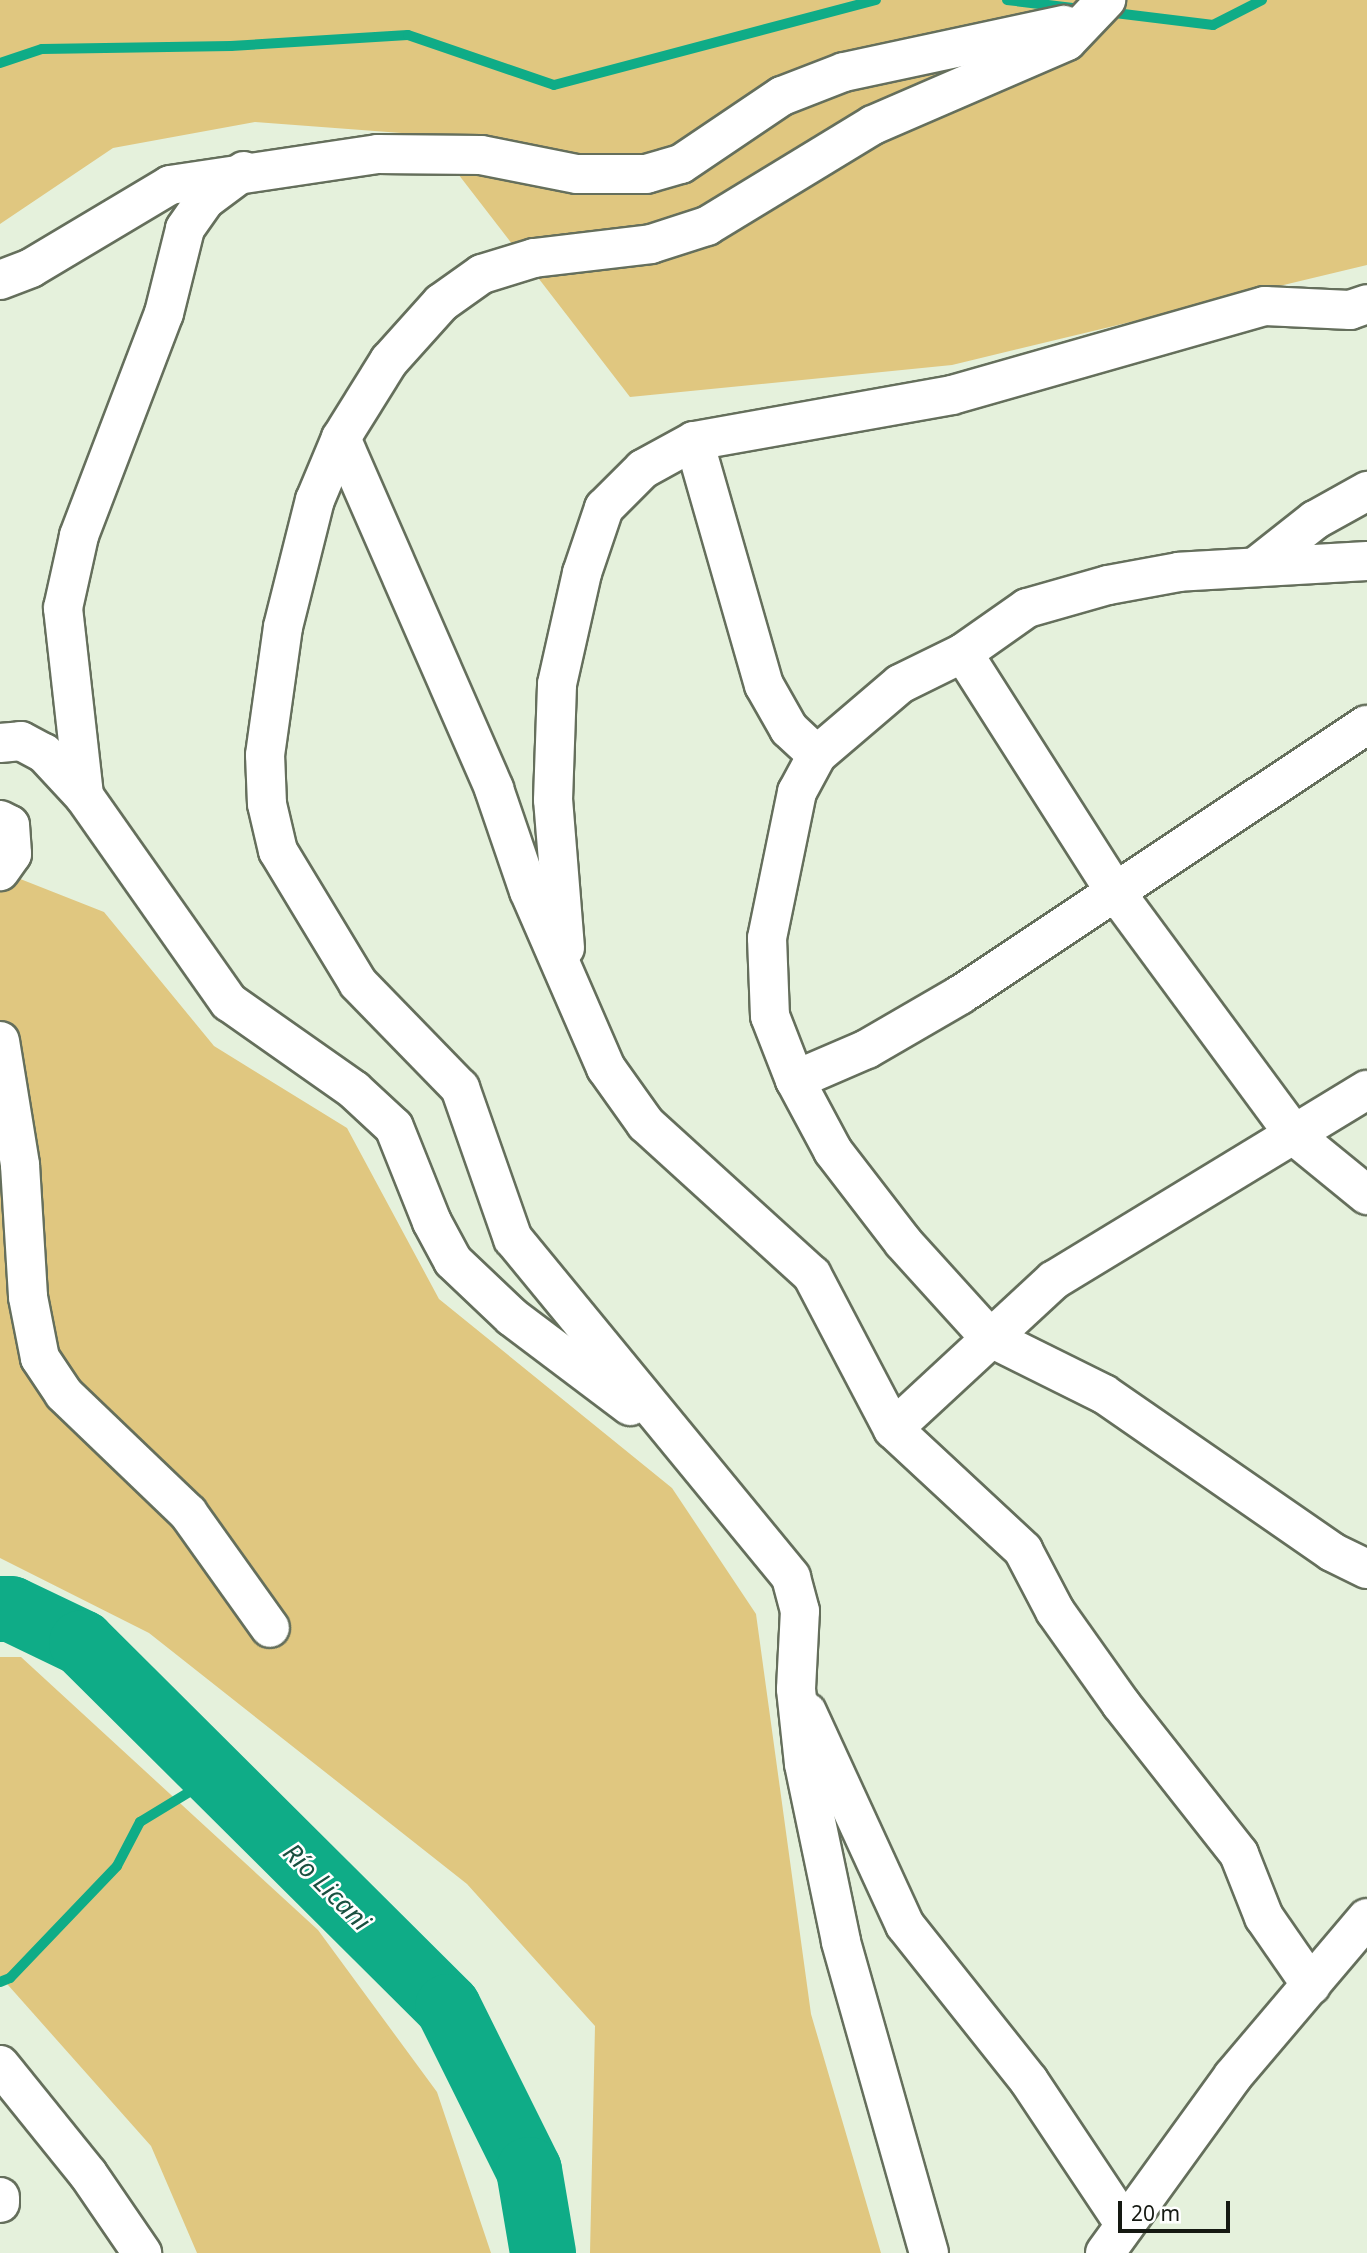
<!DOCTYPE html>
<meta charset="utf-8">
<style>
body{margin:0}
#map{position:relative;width:1367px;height:2253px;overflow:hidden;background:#e5f1dc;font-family:"Noto Sans",sans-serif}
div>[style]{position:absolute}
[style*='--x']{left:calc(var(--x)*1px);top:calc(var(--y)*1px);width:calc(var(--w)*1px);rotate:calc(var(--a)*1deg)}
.green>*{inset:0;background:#e0c780}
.stream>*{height:10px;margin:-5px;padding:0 5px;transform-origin:5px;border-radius:5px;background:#0fac87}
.river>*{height:66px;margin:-33px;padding:0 33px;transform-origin:33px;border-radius:33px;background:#0fac87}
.roads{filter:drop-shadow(2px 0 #656f5c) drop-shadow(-2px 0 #656f5c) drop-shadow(0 2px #656f5c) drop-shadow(0 -2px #656f5c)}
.street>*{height:38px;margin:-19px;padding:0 19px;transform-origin:19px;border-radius:19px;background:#fff}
.secondary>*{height:38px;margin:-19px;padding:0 19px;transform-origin:19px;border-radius:19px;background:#fff}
span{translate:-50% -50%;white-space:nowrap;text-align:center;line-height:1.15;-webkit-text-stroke:5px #fff;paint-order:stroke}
.water-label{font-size:26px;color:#1a5040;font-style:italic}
.scale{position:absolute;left:1118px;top:2201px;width:112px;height:32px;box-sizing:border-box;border:4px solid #151912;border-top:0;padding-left:9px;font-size:21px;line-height:24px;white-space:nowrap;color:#151912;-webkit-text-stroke:5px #fff;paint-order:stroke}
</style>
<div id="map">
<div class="green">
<i style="clip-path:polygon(0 0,1367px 0,1367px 265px,952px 365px,630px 397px,428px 135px,255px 122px,113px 148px,0 224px)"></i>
<i style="clip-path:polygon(0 871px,104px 912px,214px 1046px,347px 1128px,439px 1299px,672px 1488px,756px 1614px,811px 2014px,881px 2253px,590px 2253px,595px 2026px,467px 1884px,149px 1633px,0 1558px)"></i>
<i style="clip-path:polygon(0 1657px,21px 1657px,318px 1930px,437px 2092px,491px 2253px,197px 2253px,151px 2146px,0 1976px)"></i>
</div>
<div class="stream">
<i style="--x:1007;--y:0;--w:66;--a:6.9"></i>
<i style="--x:1107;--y:12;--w:107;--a:7"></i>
<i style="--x:1213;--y:25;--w:55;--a:-27"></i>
<i style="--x:0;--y:63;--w:44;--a:-18.4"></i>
<i style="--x:42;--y:49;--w:189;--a:-0.9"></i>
<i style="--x:231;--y:46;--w:177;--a:-3.6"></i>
<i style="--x:408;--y:35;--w:154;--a:18.9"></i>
<i style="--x:554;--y:85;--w:333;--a:-14.8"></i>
<i style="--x:0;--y:1982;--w:11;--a:-22"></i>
<i style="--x:10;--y:1978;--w:155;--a:-46.3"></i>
<i style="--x:117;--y:1866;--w:50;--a:-62.4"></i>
<i style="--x:140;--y:1822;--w:92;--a:-31.3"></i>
</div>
<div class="river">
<i style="--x:0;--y:1609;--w:11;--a:0"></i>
<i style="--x:11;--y:1609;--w:79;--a:25.6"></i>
<i style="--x:82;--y:1643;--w:516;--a:44.84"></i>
<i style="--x:448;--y:2007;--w:182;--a:63.6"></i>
<i style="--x:529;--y:2170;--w:84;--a:80.4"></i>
</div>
<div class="roads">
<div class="street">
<i style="--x:244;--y:171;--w:49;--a:143.4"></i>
<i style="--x:205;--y:200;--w:35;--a:125"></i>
<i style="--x:185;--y:229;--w:87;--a:104"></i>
<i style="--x:164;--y:313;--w:239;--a:110.9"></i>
<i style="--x:79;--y:536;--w:74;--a:102.5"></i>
<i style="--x:63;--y:608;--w:189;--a:83.6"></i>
<i style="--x:84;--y:796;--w:252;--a:54.9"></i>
<i style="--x:229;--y:1002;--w:153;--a:35.1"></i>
<i style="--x:354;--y:1090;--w:54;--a:42.8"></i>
<i style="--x:394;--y:1127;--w:102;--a:68.2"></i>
<i style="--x:432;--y:1222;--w:44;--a:61.7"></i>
<i style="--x:453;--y:1261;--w:81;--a:43.5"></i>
<i style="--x:512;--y:1317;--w:148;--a:37"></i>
<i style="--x:0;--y:280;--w:33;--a:-21"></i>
<i style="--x:31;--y:268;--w:162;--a:-30.8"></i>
<i style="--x:170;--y:185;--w:210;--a:-8.5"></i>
<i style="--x:378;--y:154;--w:103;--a:0.6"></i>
<i style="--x:481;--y:155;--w:98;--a:11.2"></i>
<i style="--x:577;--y:174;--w:69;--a:0"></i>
<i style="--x:646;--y:174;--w:36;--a:-16"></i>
<i style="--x:681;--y:164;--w:122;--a:-34"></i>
<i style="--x:782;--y:96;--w:66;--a:-21.2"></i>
<i style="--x:844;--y:72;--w:225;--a:-12.1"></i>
<i style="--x:341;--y:438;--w:383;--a:66.4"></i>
<i style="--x:494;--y:789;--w:108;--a:71.1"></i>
<i style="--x:529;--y:891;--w:193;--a:66.5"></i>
<i style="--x:606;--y:1068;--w:69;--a:54.5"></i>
<i style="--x:646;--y:1124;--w:224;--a:42.3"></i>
<i style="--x:812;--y:1275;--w:174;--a:62.3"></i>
<i style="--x:893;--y:1429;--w:178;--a:42.9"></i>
<i style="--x:1023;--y:1550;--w:69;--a:62.3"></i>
<i style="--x:1055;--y:1611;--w:114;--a:54.6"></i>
<i style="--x:1121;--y:1704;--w:191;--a:51.8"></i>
<i style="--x:1239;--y:1854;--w:68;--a:68.4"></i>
<i style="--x:1264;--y:1917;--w:83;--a:55.3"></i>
<i style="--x:694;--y:441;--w:254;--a:74"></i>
<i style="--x:764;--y:685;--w:51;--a:60.4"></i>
<i style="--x:789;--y:729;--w:38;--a:43"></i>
<i style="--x:1367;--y:561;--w:188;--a:176.7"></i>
<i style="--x:1179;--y:572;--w:72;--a:169.6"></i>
<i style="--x:1108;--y:585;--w:84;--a:164.1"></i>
<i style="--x:1027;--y:608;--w:78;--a:144.9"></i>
<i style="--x:963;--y:653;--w:70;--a:153.8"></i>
<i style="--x:900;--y:684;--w:109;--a:139.5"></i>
<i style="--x:817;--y:755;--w:42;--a:118.4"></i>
<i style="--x:797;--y:792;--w:149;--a:101.6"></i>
<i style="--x:767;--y:938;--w:78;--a:87.8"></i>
<i style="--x:770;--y:1016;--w:69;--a:68.7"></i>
<i style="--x:795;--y:1080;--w:81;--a:61.8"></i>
<i style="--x:833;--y:1151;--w:115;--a:52.4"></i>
<i style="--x:903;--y:1242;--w:128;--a:47.8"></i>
<i style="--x:989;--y:1337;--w:128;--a:26.4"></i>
<i style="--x:1104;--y:1394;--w:277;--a:34.7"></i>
<i style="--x:1332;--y:1552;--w:39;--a:26"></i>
<i style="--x:1258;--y:565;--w:73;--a:-38.3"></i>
<i style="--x:1315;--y:520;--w:60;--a:-29.1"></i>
<i style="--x:963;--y:653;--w:281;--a:57.5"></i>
<i style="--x:1114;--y:890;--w:307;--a:53.6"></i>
<i style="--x:1296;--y:1137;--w:92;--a:39.2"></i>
<i style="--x:0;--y:743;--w:21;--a:-5"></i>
<i style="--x:21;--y:741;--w:26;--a:28"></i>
<i style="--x:44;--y:753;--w:59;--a:47.1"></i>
<i style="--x:0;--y:820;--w:11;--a:27"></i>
<i style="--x:10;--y:825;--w:29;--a:86"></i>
<i style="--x:12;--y:854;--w:21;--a:125"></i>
<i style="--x:565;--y:948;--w:148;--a:-94.6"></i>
<i style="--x:553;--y:800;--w:116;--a:-88"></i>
<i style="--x:557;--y:684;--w:114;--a:-77.3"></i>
<i style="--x:582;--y:573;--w:69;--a:-71.3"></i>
<i style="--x:604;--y:508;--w:55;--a:-45"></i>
<i style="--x:643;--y:469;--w:58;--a:-28.8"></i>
<i style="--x:694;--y:441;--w:262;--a:-10.1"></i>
<i style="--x:952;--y:395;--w:325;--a:-15.9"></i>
<i style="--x:1265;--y:306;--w:85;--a:2.7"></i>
<i style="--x:1350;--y:310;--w:18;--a:-19"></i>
<i style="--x:0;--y:1041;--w:126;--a:80.8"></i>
<i style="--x:20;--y:1165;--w:132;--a:86.5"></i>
<i style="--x:28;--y:1297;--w:62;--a:78.9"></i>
<i style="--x:40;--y:1358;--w:43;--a:56.3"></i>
<i style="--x:64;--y:1394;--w:172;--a:43.8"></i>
<i style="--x:188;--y:1513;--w:141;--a:54.5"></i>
<i style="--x:795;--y:1080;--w:78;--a:-23.3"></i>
<i style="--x:867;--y:1049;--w:108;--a:-30.1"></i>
<i style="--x:960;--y:995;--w:488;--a:-33.6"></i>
<i style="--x:893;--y:1429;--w:219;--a:-42.8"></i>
<i style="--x:1054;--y:1280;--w:366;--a:-31.3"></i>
<i style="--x:807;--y:1712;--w:234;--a:65.3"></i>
<i style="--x:905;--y:1925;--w:199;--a:51.5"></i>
<i style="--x:1029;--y:2081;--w:173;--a:56.3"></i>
<i style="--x:0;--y:2197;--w:6;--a:90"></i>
<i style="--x:929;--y:2253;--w:324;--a:-105.8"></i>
<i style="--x:841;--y:1941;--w:181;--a:-101.8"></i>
<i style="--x:804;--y:1764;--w:75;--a:-96.1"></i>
<i style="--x:796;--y:1689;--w:78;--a:-87.1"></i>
<i style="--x:800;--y:1611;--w:35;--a:-105"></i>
<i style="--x:791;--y:1577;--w:438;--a:-129.4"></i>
<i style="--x:513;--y:1239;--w:160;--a:-109.3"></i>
<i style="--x:460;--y:1088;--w:146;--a:-134.2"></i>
<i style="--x:358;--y:983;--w:154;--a:-121.2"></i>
<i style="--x:278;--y:851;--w:48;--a:-103.2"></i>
<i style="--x:267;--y:804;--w:49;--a:-92.3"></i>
<i style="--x:265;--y:755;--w:129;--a:-82"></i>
<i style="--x:283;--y:627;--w:131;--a:-75.9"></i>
<i style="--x:315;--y:500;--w:67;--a:-67.2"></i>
<i style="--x:341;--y:438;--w:91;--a:-58.1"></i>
<i style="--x:389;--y:361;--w:78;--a:-48.1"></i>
<i style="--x:441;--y:303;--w:50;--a:-35.3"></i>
<i style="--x:482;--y:274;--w:54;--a:-17.1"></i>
<i style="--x:534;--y:258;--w:118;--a:-6.8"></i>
<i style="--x:651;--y:244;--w:59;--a:-17.8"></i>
<i style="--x:707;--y:226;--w:194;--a:-31.3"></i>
<i style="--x:873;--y:125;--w:211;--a:-23.4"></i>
<i style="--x:1067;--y:41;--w:57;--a:-46.4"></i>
<i style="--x:1105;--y:2253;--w:218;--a:-54.1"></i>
<i style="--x:1233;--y:2076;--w:207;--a:-49.7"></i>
</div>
<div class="secondary">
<i style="--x:0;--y:2065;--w:140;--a:51.1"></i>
<i style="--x:88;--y:2174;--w:96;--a:55.6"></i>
</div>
</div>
<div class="water-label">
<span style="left:327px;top:1887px;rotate:45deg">Río Licani</span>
</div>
<div class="scale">20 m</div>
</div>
